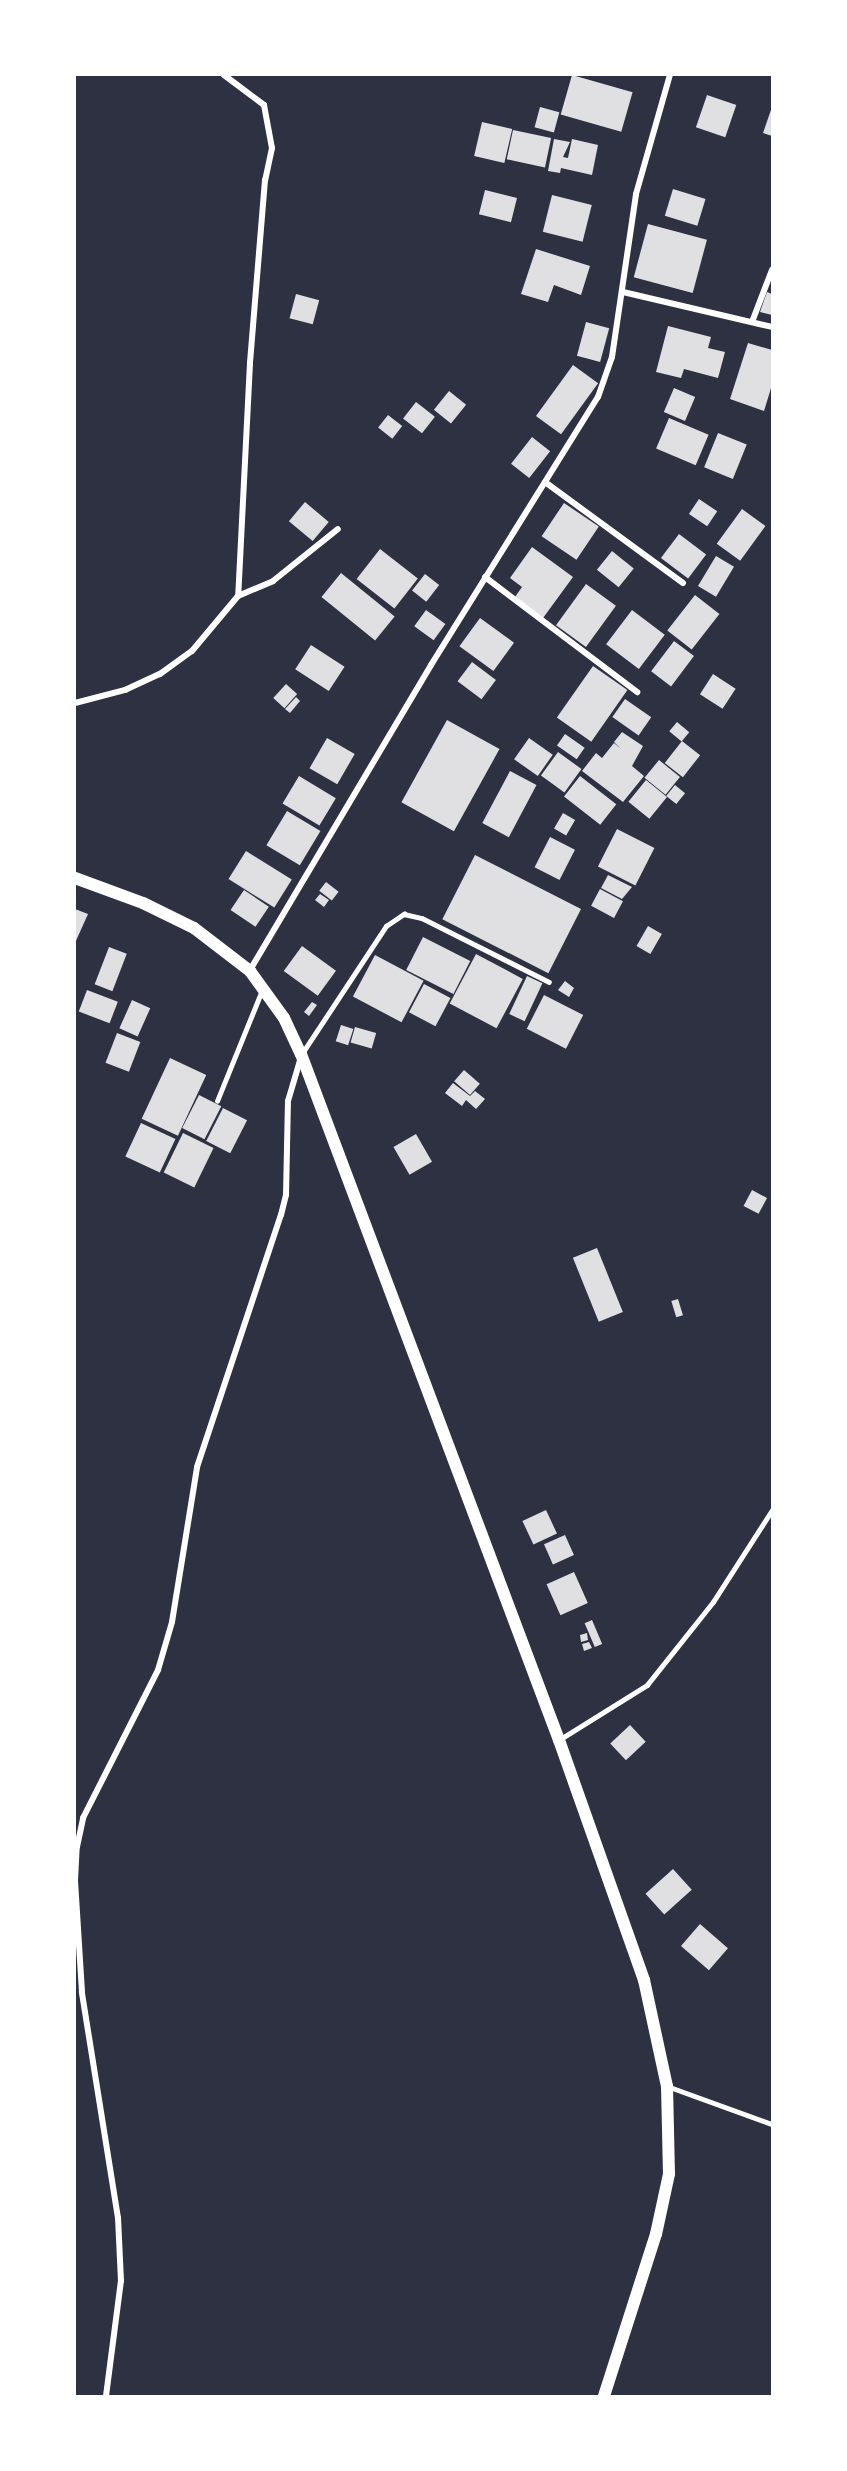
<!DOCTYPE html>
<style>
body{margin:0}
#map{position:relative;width:847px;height:2471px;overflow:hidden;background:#2d3142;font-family:"Public Sans",sans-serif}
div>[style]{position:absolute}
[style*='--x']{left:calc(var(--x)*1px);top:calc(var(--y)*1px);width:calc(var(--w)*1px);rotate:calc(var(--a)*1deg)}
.building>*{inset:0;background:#e0e0e3;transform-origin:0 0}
.service>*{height:4.5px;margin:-2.25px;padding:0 2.25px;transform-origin:2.25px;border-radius:2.25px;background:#fff}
.minor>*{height:6px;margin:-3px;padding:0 3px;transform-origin:3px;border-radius:3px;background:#fff}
.secondary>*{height:12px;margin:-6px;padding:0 6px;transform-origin:6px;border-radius:6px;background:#fff}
span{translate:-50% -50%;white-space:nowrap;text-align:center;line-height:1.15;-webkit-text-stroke:4.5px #fff;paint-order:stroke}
.frame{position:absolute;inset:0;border:76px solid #fff;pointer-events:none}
</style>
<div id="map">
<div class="building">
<i style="left:572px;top:75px;width:63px;height:41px;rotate:16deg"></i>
<i style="left:707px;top:95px;width:31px;height:34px;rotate:19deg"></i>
<i style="left:540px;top:107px;width:20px;height:21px;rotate:15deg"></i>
<i style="clip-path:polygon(772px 107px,772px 136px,763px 133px)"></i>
<i style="left:482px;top:122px;width:31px;height:35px;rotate:13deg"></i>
<i style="left:513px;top:130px;width:39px;height:30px;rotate:12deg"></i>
<i style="clip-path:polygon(554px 139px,570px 142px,563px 157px,568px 158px,572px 139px,598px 145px,592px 175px,561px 168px,560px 173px,548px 171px)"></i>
<i style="left:673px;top:189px;width:34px;height:28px;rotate:17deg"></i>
<i style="left:485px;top:190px;width:33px;height:25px;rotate:14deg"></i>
<i style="left:552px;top:195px;width:41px;height:38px;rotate:14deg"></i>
<i style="left:648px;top:224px;width:61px;height:55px;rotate:15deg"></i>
<i style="clip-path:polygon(536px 249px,590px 266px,581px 295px,554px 285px,548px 302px,521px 294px)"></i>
<i style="clip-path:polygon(767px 292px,772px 294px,772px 315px,760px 312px)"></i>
<i style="left:296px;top:294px;width:24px;height:25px;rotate:15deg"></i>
<i style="left:586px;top:322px;width:24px;height:35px;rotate:15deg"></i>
<i style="clip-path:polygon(668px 326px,711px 337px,708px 348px,725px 352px,718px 378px,684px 369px,681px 378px,656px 372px)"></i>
<i style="clip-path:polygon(748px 343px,772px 350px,772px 385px,764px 411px,730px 399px)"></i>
<i style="left:573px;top:365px;width:31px;height:63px;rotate:36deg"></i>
<i style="left:674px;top:388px;width:23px;height:26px;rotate:23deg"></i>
<i style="left:449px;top:391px;width:22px;height:24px;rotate:39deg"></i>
<i style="left:416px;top:402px;width:24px;height:21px;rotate:38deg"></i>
<i style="left:388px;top:415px;width:18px;height:16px;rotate:38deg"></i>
<i style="left:669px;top:418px;width:43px;height:33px;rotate:23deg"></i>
<i style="left:718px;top:433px;width:31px;height:37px;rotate:22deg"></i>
<i style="left:532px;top:437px;width:23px;height:34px;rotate:38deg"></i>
<i style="left:699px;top:499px;width:22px;height:18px;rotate:34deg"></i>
<i style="left:305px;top:502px;width:31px;height:25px;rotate:40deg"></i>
<i style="left:564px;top:503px;width:42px;height:40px;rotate:34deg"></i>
<i style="left:742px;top:509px;width:29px;height:43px;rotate:36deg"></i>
<i style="left:679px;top:534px;width:34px;height:30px;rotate:37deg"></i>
<i style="clip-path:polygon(532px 547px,573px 577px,543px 618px,515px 597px,522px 587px,510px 578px)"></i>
<i style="left:380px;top:549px;width:48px;height:38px;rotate:38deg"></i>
<i style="left:612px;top:551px;width:28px;height:24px;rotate:39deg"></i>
<i style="left:716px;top:556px;width:21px;height:35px;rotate:31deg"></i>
<i style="left:341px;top:573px;width:69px;height:31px;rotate:39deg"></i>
<i style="left:425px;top:574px;width:18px;height:21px;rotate:38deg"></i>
<i style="left:586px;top:584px;width:37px;height:51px;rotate:36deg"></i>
<i style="left:695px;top:595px;width:31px;height:45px;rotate:38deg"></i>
<i style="left:426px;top:610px;width:24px;height:20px;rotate:36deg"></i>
<i style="left:632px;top:610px;width:41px;height:43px;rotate:37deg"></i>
<i style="left:480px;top:618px;width:42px;height:35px;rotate:36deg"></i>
<i style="left:674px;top:641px;width:25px;height:38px;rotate:37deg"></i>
<i style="left:311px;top:645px;width:40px;height:29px;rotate:33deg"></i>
<i style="left:472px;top:662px;width:30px;height:24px;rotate:37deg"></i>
<i style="left:593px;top:666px;width:42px;height:63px;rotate:35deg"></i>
<i style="left:713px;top:674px;width:27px;height:24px;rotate:33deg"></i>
<i style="left:286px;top:684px;width:15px;height:19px;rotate:42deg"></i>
<i style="clip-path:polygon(296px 697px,300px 701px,290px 713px,285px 709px)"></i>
<i style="left:625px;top:699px;width:32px;height:22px;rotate:35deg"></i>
<i style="left:447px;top:720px;width:60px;height:94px;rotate:29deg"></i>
<i style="left:677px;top:722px;width:16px;height:12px;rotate:40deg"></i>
<i style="clip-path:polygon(622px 732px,643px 746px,632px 766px,644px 776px,623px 802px,582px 771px,596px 753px,602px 758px,614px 743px,621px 749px,614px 742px)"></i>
<i style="left:565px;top:734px;width:24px;height:14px;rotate:35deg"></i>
<i style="left:327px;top:738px;width:32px;height:35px;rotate:30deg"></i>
<i style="left:529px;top:738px;width:29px;height:26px;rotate:35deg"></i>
<i style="left:682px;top:741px;width:23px;height:28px;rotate:38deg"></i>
<i style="left:558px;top:752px;width:29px;height:29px;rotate:36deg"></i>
<i style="left:659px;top:760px;width:27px;height:23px;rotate:39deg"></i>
<i style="left:510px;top:771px;width:30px;height:59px;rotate:28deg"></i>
<i style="left:299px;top:776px;width:43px;height:32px;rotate:31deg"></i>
<i style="left:580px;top:776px;width:46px;height:26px;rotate:38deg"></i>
<i style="left:646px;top:780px;width:27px;height:28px;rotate:39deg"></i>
<i style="left:675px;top:785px;width:13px;height:14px;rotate:39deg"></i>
<i style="left:287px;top:811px;width:39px;height:40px;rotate:31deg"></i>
<i style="left:563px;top:813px;width:14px;height:18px;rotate:30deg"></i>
<i style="left:617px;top:829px;width:42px;height:42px;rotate:27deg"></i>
<i style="left:550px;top:837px;width:28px;height:34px;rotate:27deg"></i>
<i style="left:246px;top:851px;width:54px;height:33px;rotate:32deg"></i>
<i style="left:475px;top:855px;width:119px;height:72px;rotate:27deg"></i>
<i style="clip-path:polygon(608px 875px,632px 887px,622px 899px,601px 888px)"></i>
<i style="left:326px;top:882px;width:16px;height:11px;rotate:38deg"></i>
<i style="left:600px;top:889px;width:26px;height:19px;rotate:28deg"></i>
<i style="left:244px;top:890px;width:30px;height:24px;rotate:34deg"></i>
<i style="clip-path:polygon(320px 894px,329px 900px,324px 907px,315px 900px)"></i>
<i style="clip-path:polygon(75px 909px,88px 914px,75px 943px)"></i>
<i style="left:648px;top:926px;width:16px;height:23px;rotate:30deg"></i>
<i style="left:423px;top:937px;width:53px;height:37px;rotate:27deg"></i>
<i style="left:302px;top:946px;width:42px;height:31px;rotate:36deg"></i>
<i style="left:109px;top:947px;width:19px;height:40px;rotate:21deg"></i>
<i style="left:476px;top:954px;width:53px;height:56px;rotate:28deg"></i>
<i style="left:375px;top:955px;width:55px;height:47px;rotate:28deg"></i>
<i style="left:527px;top:976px;width:17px;height:42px;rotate:25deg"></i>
<i style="clip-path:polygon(565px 981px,574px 988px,569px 997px,558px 990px)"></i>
<i style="left:424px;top:984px;width:30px;height:32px;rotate:28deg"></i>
<i style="left:87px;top:990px;width:33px;height:23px;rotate:21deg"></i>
<i style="left:544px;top:995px;width:44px;height:38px;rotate:27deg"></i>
<i style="left:132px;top:1000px;width:20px;height:31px;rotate:24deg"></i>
<i style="clip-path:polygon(312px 1002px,317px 1005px,309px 1016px,304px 1012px)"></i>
<i style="left:341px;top:1025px;width:13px;height:17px;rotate:18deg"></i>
<i style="left:355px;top:1027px;width:22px;height:16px;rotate:16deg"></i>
<i style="left:117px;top:1033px;width:25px;height:32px;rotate:21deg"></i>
<i style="left:170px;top:1058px;width:40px;height:67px;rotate:25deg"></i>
<i style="left:464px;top:1070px;width:21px;height:15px;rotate:41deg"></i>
<i style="clip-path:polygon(453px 1083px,470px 1096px,475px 1091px,485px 1099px,476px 1109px,466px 1100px,462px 1106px,445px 1093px)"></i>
<i style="left:199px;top:1095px;width:25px;height:37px;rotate:27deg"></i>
<i style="left:223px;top:1108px;width:27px;height:37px;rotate:27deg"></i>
<i style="left:141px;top:1123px;width:38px;height:37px;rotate:25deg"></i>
<i style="left:183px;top:1133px;width:34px;height:44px;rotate:26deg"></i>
<i style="left:416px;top:1134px;width:32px;height:26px;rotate:60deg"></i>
<i style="left:752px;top:1190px;width:17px;height:18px;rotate:28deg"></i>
<i style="left:597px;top:1248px;width:69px;height:26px;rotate:68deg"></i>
<i style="left:678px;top:1299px;width:17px;height:7px;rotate:73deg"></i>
<i style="left:546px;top:1510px;width:26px;height:26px;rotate:65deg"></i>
<i style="left:565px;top:1535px;width:22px;height:23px;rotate:66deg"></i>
<i style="left:574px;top:1572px;width:34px;height:30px;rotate:66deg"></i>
<i style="left:592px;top:1620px;width:26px;height:8px;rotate:67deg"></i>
<i style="clip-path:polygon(587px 1633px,588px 1640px,581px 1642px,580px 1635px)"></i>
<i style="clip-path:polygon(589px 1642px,592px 1648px,584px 1651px,582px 1644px)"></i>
<i style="left:630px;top:1725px;width:23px;height:27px;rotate:47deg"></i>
<i style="left:673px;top:1869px;width:28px;height:37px;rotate:48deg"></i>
<i style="left:700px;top:1924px;width:37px;height:29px;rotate:41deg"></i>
</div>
<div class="service">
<i style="--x:303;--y:1052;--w:151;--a:-56.6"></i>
<i style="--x:386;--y:926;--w:22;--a:-34"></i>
<i style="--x:404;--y:914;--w:18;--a:13"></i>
<i style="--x:422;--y:918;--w:142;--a:26.7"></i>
<i style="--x:217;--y:1101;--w:120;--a:-67.9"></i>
<i style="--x:559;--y:1740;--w:104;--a:-32"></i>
<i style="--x:647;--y:1685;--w:106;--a:-51.5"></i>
<i style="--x:713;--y:1602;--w:109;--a:-57.3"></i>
<i style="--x:667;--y:2086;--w:112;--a:19.9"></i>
</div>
<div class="minor">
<i style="--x:224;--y:75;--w:50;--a:36.9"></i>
<i style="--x:264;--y:105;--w:44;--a:79.5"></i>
<i style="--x:272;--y:148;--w:33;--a:102"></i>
<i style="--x:265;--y:180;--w:184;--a:94.7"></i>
<i style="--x:250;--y:363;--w:233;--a:92.9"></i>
<i style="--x:623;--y:292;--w:153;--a:13.2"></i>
<i style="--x:752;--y:322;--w:56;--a:-69"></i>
<i style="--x:545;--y:482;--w:171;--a:36.2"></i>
<i style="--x:485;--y:577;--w:191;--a:37.1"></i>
<i style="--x:75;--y:703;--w:52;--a:-14.6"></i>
<i style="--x:125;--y:690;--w:38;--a:-25"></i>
<i style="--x:160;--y:674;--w:39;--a:-36"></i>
<i style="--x:192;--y:651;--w:72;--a:-50.1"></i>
<i style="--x:238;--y:596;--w:38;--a:-23"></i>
<i style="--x:273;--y:581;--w:83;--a:-38.7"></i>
<i style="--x:250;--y:970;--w:355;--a:-59.3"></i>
<i style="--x:431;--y:665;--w:316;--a:-58.1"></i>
<i style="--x:598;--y:397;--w:42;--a:-70.7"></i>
<i style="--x:612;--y:357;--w:165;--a:-81.6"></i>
<i style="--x:636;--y:194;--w:124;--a:-74.1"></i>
<i style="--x:106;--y:2396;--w:116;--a:-82.6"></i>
<i style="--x:121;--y:2281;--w:63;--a:-92.7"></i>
<i style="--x:118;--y:2218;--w:229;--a:-99.1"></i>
<i style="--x:82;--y:1992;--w:112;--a:-93.6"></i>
<i style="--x:75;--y:1880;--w:33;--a:-87"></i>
<i style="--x:77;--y:1847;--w:30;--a:-78"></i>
<i style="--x:83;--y:1818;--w:166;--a:-63.1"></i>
<i style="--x:158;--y:1670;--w:50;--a:-73.7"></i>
<i style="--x:172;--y:1622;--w:157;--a:-80.8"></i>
<i style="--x:197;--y:1467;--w:266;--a:-71.6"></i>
<i style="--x:281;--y:1215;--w:21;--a:-76"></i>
<i style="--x:286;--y:1195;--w:94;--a:-88.8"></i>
<i style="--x:288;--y:1101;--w:46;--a:-73.5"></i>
</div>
<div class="secondary">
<i style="--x:75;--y:878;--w:72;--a:20.2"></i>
<i style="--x:143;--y:903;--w:57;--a:26.1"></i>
<i style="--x:194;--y:928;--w:71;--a:37.5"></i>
<i style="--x:250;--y:971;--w:58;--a:54.1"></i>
<i style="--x:284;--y:1018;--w:40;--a:65"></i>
<i style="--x:301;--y:1054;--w:733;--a:69.39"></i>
<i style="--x:559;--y:1740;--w:255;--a:70.5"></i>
<i style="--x:644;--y:1980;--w:108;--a:77.8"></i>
<i style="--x:667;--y:2086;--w:88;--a:88.7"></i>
<i style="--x:669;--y:2174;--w:61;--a:102.2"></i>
<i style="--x:656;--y:2234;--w:170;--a:107.8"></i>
</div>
<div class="frame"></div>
</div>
